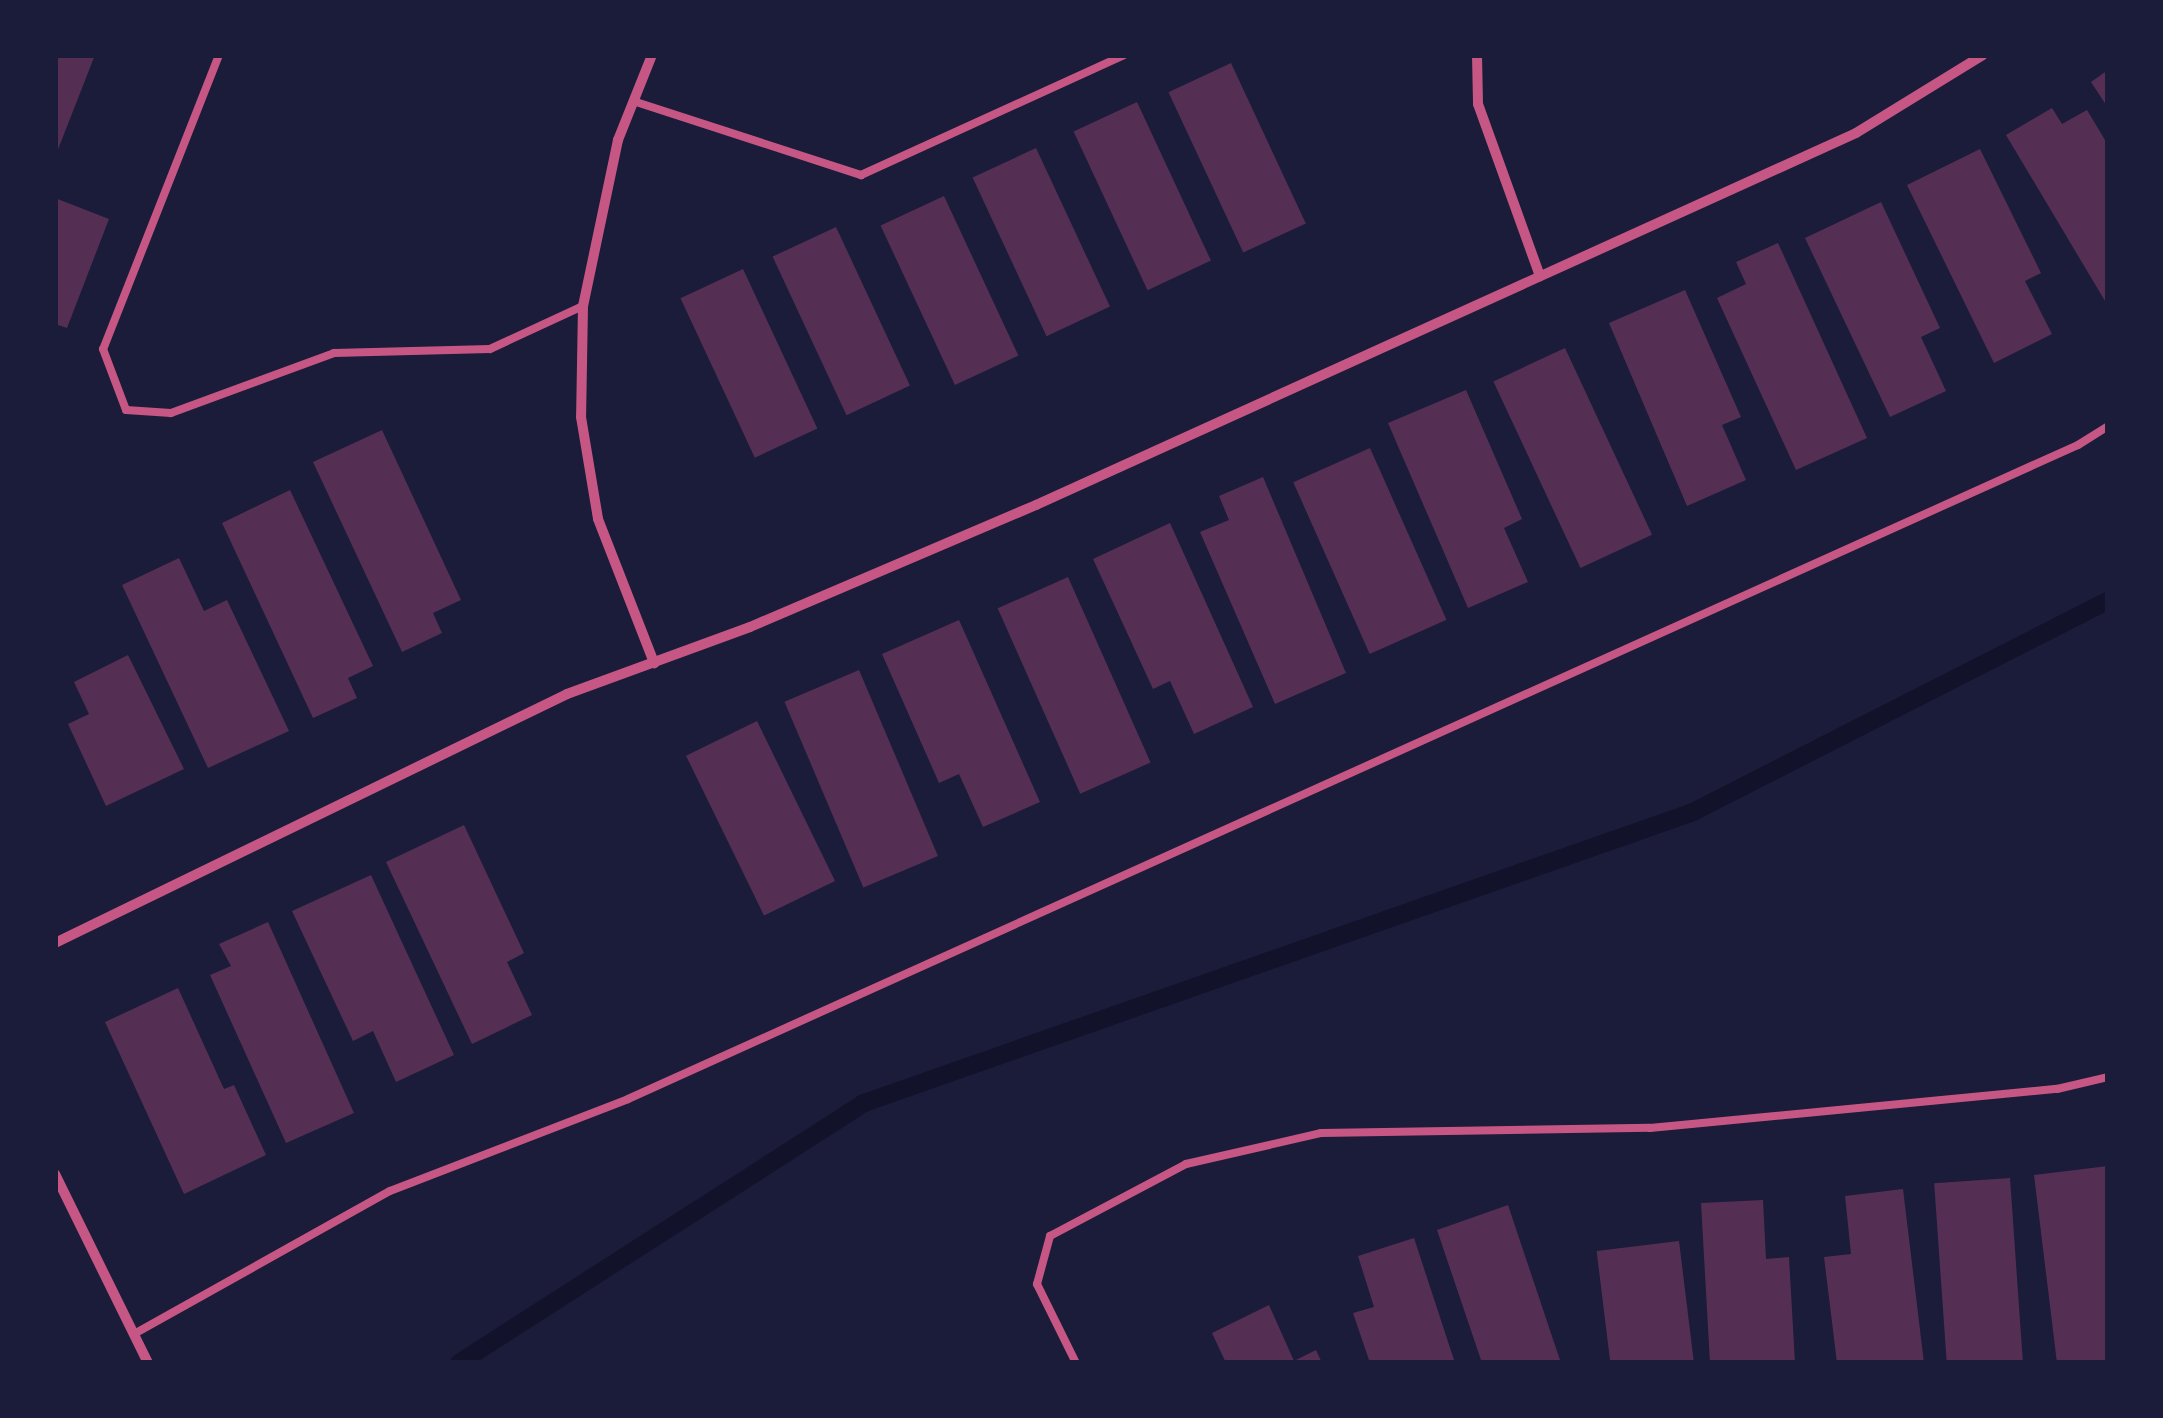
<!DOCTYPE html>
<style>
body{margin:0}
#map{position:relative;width:2163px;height:1418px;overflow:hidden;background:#1b1b3a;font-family:"Work Sans",sans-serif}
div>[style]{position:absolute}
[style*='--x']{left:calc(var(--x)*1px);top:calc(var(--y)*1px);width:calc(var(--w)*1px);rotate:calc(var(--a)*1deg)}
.stream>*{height:18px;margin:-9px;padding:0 9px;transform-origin:9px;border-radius:9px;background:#12122b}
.building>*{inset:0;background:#542f53;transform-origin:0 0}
.service>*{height:8px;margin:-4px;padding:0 4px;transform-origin:4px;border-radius:4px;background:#c65784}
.minor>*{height:10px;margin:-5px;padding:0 5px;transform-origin:5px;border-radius:5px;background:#c65784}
span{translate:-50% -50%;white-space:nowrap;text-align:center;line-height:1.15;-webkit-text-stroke:9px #1b1b3a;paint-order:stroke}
.frame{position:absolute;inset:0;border:58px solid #1b1b3a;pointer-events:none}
</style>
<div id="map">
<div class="stream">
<i style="--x:459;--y:1363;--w:481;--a:-32.7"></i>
<i style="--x:864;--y:1103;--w:879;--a:-19.34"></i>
<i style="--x:1693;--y:812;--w:466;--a:-27"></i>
</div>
<div class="building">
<i style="clip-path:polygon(55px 55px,95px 55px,55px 157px)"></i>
<i style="left:1231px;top:63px;width:177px;height:69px;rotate:65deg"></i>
<i style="clip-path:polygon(2108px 70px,2108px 108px,2091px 82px)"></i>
<i style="left:1137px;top:102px;width:175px;height:70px;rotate:65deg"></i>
<i style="clip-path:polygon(2052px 108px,2062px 124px,2087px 110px,2108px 145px,2108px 306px,2006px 135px)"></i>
<i style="left:1036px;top:148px;width:175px;height:70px;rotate:65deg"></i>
<i style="clip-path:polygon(1980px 149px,2041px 273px,2025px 281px,2052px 334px,1994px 363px,1907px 185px)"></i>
<i style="left:944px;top:196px;width:176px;height:70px;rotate:65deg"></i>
<i style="clip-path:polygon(55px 198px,109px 219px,67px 328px,55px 324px)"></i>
<i style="clip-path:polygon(1881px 202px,1940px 328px,1921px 337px,1946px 391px,1890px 417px,1805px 238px)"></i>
<i style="left:836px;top:227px;width:175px;height:70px;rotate:65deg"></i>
<i style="clip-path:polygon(1778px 243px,1867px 438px,1796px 470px,1717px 298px,1746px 284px,1736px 262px)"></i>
<i style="left:743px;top:269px;width:176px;height:69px;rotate:65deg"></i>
<i style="clip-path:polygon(1685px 290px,1741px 417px,1722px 425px,1746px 480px,1687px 506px,1609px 323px)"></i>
<i style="left:1565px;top:348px;width:206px;height:79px;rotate:65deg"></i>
<i style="clip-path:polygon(1466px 390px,1522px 519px,1504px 528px,1528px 582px,1468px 608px,1388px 423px)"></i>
<i style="clip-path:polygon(382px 430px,461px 600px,433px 613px,442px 633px,402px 652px,313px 462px)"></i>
<i style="left:1370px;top:448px;width:188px;height:84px;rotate:66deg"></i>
<i style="clip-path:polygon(1263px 477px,1346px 673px,1275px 704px,1200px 532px,1229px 520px,1219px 496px)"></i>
<i style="clip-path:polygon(290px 490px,373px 666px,348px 678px,357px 698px,313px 718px,222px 523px)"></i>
<i style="clip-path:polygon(1170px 523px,1253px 707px,1194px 734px,1170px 681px,1153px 689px,1093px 559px)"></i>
<i style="clip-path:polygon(179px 558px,204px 611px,227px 600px,289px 731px,208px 768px,122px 585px)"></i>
<i style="left:1068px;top:577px;width:203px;height:77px;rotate:66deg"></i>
<i style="clip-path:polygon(959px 620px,1040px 802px,983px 827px,959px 774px,939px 783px,882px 654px)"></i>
<i style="clip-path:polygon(128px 655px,184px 769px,106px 806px,68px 724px,89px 714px,74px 682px)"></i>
<i style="left:859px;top:670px;width:202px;height:81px;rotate:67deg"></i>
<i style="left:757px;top:721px;width:178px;height:79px;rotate:64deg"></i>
<i style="clip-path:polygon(464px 825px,524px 953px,507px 962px,532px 1015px,472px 1044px,386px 862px)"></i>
<i style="clip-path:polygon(371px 875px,454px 1055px,396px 1082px,373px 1031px,353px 1041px,292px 911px)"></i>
<i style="clip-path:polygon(268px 922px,354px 1113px,286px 1143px,210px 975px,231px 966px,219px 944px)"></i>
<i style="clip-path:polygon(178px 988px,224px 1089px,234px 1085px,266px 1155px,184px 1194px,105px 1022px)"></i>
<i style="clip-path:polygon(2108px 1166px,2108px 1363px,2057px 1363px,2034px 1175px)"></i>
<i style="left:2010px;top:1178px;width:185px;height:76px;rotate:86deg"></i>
<i style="clip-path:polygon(1903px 1189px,1924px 1363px,1837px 1363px,1824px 1257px,1851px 1254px,1845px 1196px)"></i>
<i style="clip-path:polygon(1763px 1200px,1766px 1259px,1789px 1257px,1795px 1363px,1710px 1363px,1701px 1203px)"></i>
<i style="clip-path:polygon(1508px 1205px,1561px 1363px,1482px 1363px,1437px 1230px)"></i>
<i style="clip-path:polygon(1414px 1238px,1455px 1363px,1370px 1363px,1353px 1313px,1374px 1307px,1358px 1256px)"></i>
<i style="left:1679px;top:1241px;width:123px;height:83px;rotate:83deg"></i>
<i style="clip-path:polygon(1269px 1305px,1294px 1361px,1316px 1350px,1322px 1363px,1226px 1363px,1212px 1333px)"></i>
</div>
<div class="service">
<i style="--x:219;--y:55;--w:316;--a:111.5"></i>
<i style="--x:103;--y:349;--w:65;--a:69.3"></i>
<i style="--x:126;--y:410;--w:45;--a:3.8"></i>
<i style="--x:171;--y:413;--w:174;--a:-20.2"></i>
<i style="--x:334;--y:353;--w:156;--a:-1.5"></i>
<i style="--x:490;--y:349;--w:102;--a:-24.8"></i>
<i style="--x:633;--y:101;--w:240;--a:18"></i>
<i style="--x:861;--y:175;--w:289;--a:-24.5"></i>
<i style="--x:134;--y:1334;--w:293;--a:-29.2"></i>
<i style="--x:390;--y:1191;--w:255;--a:-21.1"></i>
<i style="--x:628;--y:1099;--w:1591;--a:-24.28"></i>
<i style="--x:2078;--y:445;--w:36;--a:-32"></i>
<i style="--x:1076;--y:1363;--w:88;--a:-116.3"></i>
<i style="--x:1037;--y:1284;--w:50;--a:-74.8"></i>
<i style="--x:1050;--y:1236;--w:154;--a:-27.9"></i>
<i style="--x:1186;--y:1164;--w:139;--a:-12.9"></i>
<i style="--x:1321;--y:1133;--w:329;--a:-0.9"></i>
<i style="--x:1650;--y:1128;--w:409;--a:-5.5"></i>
<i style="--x:2057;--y:1089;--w:52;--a:-13.2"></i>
</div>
<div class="minor">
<i style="--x:652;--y:55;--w:92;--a:111.8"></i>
<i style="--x:618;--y:140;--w:170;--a:101.9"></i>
<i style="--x:583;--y:306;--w:111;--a:91"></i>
<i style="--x:581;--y:417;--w:103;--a:80.5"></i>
<i style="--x:598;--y:519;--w:155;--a:68.7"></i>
<i style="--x:1477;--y:55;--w:49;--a:88.8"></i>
<i style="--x:1478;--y:104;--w:183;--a:70.2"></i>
<i style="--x:55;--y:943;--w:569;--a:-25.93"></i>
<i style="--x:567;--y:694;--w:195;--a:-20.1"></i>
<i style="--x:750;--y:627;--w:311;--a:-23.1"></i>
<i style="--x:1036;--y:505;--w:900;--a:-24.4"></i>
<i style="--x:1856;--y:133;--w:149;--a:-31.6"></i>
<i style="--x:55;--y:1174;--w:211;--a:63.8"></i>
</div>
<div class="frame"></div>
</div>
